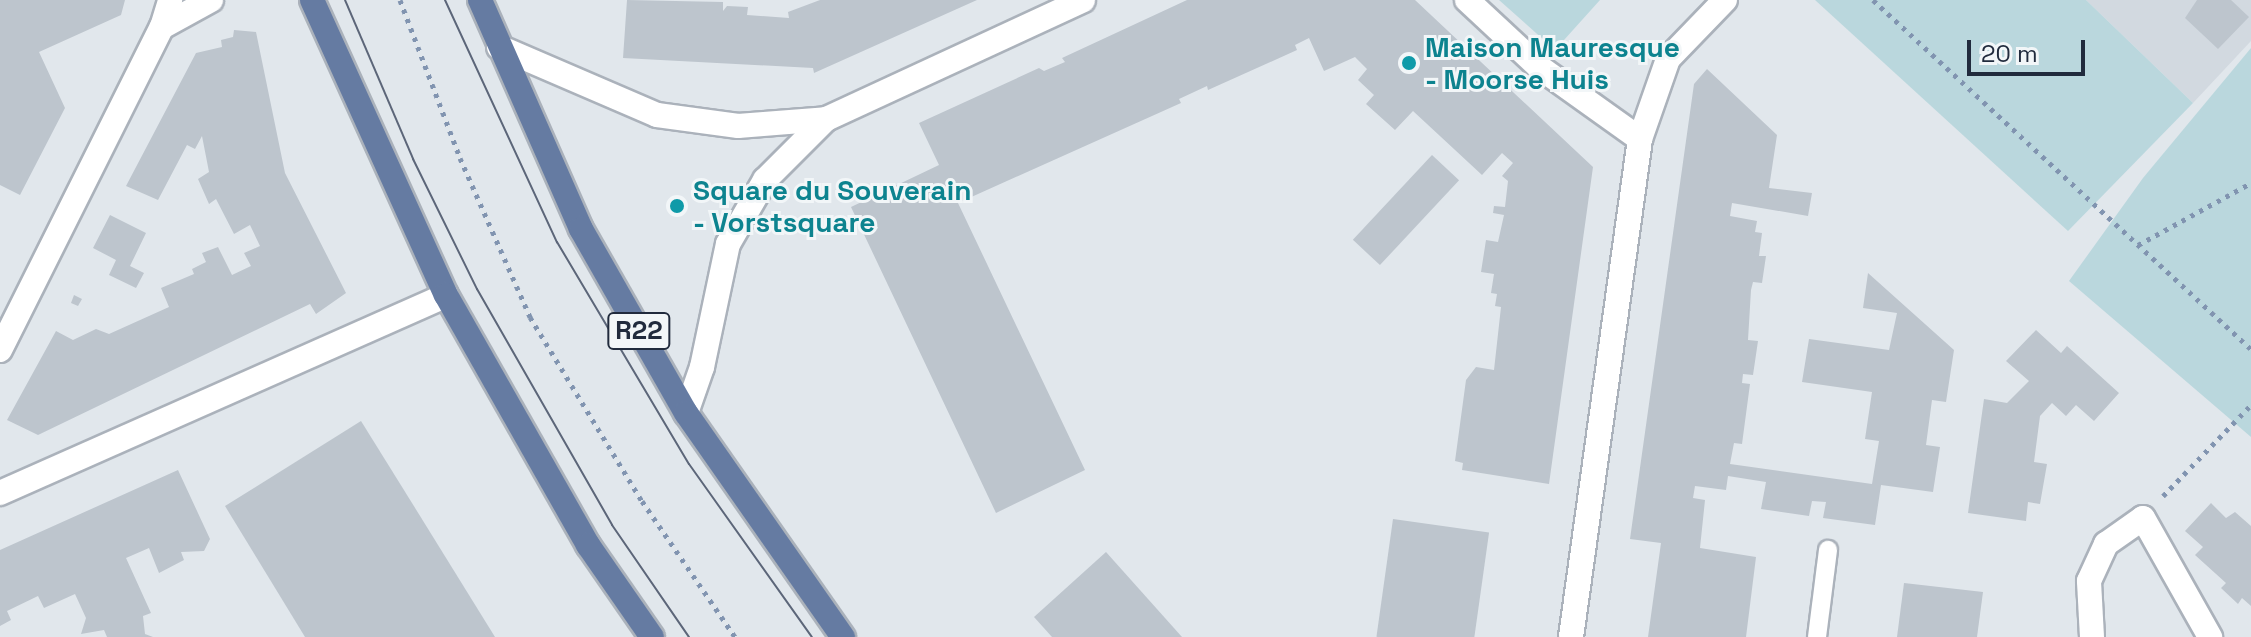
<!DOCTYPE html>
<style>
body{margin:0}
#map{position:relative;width:2251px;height:637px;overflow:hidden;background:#e1e7ec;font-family:"Space Grotesk",sans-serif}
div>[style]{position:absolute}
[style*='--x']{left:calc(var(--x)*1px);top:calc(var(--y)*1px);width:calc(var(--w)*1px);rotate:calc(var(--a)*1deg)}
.built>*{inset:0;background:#d2d9e0}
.green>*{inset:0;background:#bad7dd}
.building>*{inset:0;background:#bdc5cd;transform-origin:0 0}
.path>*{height:5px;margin-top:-2.5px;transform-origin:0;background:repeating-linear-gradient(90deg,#8194b0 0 4px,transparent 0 10px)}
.roads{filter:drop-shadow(2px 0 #abb2bb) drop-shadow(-2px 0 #abb2bb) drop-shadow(0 2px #abb2bb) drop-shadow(0 -2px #abb2bb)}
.lane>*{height:18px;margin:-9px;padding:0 9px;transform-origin:9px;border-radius:9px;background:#fff}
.street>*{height:24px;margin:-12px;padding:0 12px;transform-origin:12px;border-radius:12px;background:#fff}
.primary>*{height:24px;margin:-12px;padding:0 12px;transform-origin:12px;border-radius:12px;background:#657ba2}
.tram>*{height:2px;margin:-1px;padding:0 1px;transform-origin:1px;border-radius:1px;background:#5c6679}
.dots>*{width:22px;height:22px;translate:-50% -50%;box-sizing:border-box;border:4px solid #f2f6f8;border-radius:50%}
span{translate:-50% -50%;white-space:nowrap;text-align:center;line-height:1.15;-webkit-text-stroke:6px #f2f6f8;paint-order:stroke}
.shield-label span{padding:2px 6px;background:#f2f6f8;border:2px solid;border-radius:6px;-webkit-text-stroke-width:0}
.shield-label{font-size:26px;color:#212b3d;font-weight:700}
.culture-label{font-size:28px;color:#0d838f;font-weight:700}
.left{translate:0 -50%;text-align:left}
.scale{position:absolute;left:1967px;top:40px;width:118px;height:36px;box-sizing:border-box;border:4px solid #212b3d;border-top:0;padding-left:10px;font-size:24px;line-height:28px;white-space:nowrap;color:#212b3d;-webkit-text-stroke:6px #f2f6f8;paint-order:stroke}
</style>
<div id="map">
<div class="built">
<i style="clip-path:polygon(2086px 0,2251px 0,2251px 41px,2193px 103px)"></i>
</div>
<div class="green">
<i style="clip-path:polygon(1499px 0,1600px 0,1555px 50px)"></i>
<i style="clip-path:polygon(1815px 0,2086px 0,2193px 103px,2068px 231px)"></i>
<i style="clip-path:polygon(2251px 48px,2251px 437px,2069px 281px,2143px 178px)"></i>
</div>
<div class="building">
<i style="clip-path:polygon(0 0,125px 0,121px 15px,39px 52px,65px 108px,20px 195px,0 185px)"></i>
<i style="clip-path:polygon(627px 0,723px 2px,723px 11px,727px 6px,748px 7px,747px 15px,789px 18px,788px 12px,820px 0,977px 0,814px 73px,813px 68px,623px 58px)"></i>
<i style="clip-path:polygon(1187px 0,1415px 0,1593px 167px,1549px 484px,1462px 470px,1463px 463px,1455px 461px,1466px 380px,1476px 367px,1494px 370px,1501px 307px,1495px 306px,1497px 294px,1491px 293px,1494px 274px,1481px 272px,1486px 240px,1498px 242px,1504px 215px,1493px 213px,1494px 206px,1505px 207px,1508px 181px,1502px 176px,1513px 163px,1502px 153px,1482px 175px,1413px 111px,1395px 130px,1366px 104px,1374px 95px,1358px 80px,1367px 69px,1355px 57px,1324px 71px,1309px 38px,1295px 45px,1297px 50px,1208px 90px,1207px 86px,1179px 99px,1181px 103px,958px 203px,1085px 470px,996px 513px,851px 207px,939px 165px,919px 123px,1039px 68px,1044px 71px,1065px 62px,1062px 58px)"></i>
<i style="clip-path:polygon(2197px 0,2231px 0,2249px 17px,2218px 49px,2185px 18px)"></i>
<i style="clip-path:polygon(234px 30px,256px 32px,285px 173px,346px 293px,316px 314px,310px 304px,38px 435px,7px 420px,56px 331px,73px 340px,96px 329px,109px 334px,169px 307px,161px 288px,194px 274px,192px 269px,206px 262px,202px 253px,218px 247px,232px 275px,251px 266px,244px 253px,260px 246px,250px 225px,234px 234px,216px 199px,209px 204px,198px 179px,209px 172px,202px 136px,195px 149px,187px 145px,158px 200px,126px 186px,196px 53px,222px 47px,221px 40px,233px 37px)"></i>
<i style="clip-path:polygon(1707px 69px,1777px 135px,1769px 188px,1812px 193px,1808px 216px,1732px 203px,1730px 216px,1757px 221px,1755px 232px,1762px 233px,1759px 256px,1766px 256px,1762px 283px,1753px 282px,1751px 290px,1748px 340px,1758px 341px,1753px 375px,1743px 374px,1742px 383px,1750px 384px,1742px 444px,1734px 443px,1730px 464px,1872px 484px,1879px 441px,1865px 439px,1872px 392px,1802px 382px,1809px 339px,1889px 350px,1897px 313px,1863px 308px,1868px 273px,1954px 350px,1946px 402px,1932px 400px,1926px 445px,1940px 447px,1933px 492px,1881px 485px,1875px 525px,1823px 518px,1826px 502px,1812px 501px,1809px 516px,1761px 509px,1766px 482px,1728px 476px,1726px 490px,1695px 486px,1693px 498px,1705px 500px,1700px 548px,1756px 557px,1746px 637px,1648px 637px,1661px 543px,1630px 539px,1694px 84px)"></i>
<i style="left:1432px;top:155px;width:37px;height:116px;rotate:43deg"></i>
<i style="clip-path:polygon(110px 215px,146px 233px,130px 266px,144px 273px,136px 288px,109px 275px,116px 260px,93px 248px)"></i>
<i style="clip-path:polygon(74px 295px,82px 299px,78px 306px,71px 303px)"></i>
<i style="clip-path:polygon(2036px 330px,2061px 353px,2067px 346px,2119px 393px,2094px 421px,2076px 405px,2066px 416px,2052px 403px,2040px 416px,2034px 462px,2047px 464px,2040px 504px,2028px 502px,2026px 521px,1968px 513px,1984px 399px,2007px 403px,2029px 381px,2006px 361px)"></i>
<i style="clip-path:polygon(361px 421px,412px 503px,495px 637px,305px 637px,225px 506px)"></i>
<i style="clip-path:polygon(178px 470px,210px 539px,204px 551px,181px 552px,184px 560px,159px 573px,149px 548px,126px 558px,151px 613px,143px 616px,145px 634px,153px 637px,107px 637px,104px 630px,81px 634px,86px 618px,75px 594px,44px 608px,38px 596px,7px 611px,11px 620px,0 626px,0 550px)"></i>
<i style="clip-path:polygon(2211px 503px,2226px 518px,2235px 512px,2251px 526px,2251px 606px,2242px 598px,2238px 604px,2221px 588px,2226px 583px,2195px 555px,2203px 547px,2185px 531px)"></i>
<i style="left:1393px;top:519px;width:97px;height:119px;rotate:8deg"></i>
<i style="clip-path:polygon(1106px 552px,1182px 637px,1052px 637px,1034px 617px)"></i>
<i style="clip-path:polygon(1904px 583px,1983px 592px,1977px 637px,1897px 637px)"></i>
</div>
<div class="path">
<i style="--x:400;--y:0;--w:169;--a:69.2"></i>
<i style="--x:460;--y:158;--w:174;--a:66.2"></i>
<i style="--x:530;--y:317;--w:215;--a:58.7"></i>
<i style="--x:642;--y:501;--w:165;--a:55.6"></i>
<i style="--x:1873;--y:0;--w:514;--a:42.72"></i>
<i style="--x:2138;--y:245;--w:129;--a:-28.8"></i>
<i style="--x:2163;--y:496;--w:127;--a:-46"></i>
</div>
<div class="roads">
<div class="lane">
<i style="--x:1817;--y:637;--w:88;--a:-82.8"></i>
</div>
<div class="street">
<i style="--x:1467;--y:0;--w:98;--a:42.9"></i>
<i style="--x:1539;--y:67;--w:124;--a:35.5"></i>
<i style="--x:162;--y:27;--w:56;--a:-28.9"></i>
<i style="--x:499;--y:47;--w:172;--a:23.3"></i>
<i style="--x:657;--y:115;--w:82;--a:7.7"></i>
<i style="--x:738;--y:126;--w:88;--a:-4.5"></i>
<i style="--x:826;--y:119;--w:283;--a:-24.8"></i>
<i style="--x:0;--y:350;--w:361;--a:-63.4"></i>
<i style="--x:162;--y:27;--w:28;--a:-73"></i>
<i style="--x:686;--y:413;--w:49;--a:-70.8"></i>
<i style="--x:702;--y:367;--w:126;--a:-78.1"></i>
<i style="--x:728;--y:244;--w:74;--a:-60"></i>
<i style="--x:765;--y:180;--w:86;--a:-45"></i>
<i style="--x:0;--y:493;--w:488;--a:-23.9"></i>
<i style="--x:1571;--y:637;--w:503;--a:-82.11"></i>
<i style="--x:1640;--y:139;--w:85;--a:-70.7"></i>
<i style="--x:1668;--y:59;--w:82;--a:-46"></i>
<i style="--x:2092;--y:637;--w:56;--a:-93.1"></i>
<i style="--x:2089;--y:581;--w:41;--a:-65.3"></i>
<i style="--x:2106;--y:544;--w:45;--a:-35.1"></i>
<i style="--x:2143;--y:518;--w:137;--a:60.6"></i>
</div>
<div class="primary">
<i style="--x:312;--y:0;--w:324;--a:65.6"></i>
<i style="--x:446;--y:295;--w:288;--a:60.4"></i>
<i style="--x:588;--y:545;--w:112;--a:55.2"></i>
<i style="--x:480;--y:0;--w:250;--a:66.2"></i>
<i style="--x:581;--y:229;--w:212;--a:60.3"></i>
<i style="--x:686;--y:413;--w:274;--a:55"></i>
</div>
</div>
<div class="tram">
<i style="--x:345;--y:0;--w:173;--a:66.8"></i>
<i style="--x:413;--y:159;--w:145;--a:63.8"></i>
<i style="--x:477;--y:289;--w:272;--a:60.2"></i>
<i style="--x:612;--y:525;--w:136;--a:55.5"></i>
<i style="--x:445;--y:0;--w:267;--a:65.2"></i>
<i style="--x:557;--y:242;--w:258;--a:59.3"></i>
<i style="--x:689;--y:464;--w:212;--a:54.6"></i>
</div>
<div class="dots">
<i style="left:1409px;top:63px;background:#0f9aa8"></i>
<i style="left:677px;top:206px;background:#0f9aa8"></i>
</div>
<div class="shield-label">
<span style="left:639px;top:331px">R22</span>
</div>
<div class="culture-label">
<span class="left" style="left:1425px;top:63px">Maison Mauresque<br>- Moorse Huis</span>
<span class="left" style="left:693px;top:206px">Square du Souverain<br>- Vorstsquare</span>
</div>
<div class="scale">20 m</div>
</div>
